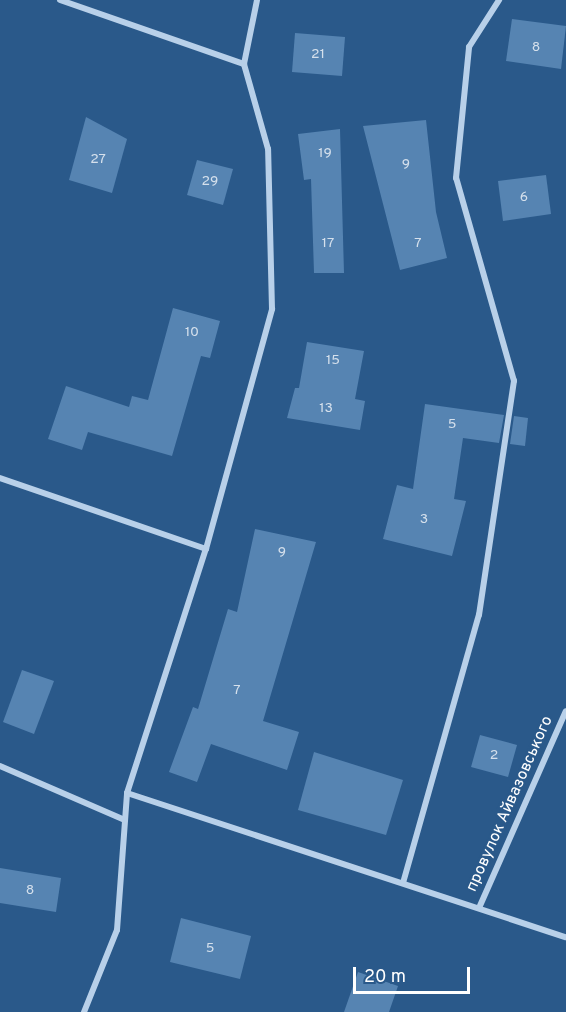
<!DOCTYPE html>
<html>
<head>
<meta charset="utf-8">
<style>
	body { margin:0 }
	#map { position:relative; width:566px; height:1012px; overflow:hidden; background:#2a598a; font-family:Overpass,sans-serif }
	div>[style] { position:absolute }
	.building>* { inset:0; background:#5684b2 }
	.minor>* { height:6px; margin:-3px; padding:0 3px; transform-origin:3px; border-radius:3px; background:#b8d0e9 }
	span { translate:-50% -50%; white-space:nowrap; text-align:center; line-height:1.15; -webkit-text-stroke:4.5px #2a598a; paint-order:stroke }
	.number-label { font-size:14px; color:#d5e0ec }
	.number-label span { -webkit-text-stroke-width:0 }
	.street-label { font-size:16px; color:#fff }
	.scale { position:absolute; left:353px; top:967px; width:117px; height:27px; box-sizing:border-box; border:3px solid #fff; border-top:0; padding-left:8px; font-size:18px; line-height:21px; white-space:nowrap; color:#fff; -webkit-text-stroke:4px #2a598a; paint-order:stroke }
</style>
</head>
<body>
<div id="map">
	<div class="building">
		<div style="clip-path:polygon(512px 19px,566px 26px,561px 69px,506px 61px)"></div>
		<div style="clip-path:polygon(295px 33px,345px 37px,342px 76px,292px 72px)"></div>
		<div style="clip-path:polygon(86px 117px,127px 139px,112px 193px,69px 180px)"></div>
		<div style="clip-path:polygon(426px 120px,436px 212px,447px 258px,400px 270px,363px 126px)"></div>
		<div style="clip-path:polygon(340px 129px,344px 273px,314px 273px,311px 179px,304px 180px,298px 134px)"></div>
		<div style="clip-path:polygon(197px 160px,233px 169px,223px 205px,187px 195px)"></div>
		<div style="clip-path:polygon(546px 175px,551px 214px,503px 221px,498px 181px)"></div>
		<div style="clip-path:polygon(173px 308px,220px 321px,210px 358px,201px 356px,172px 456px,88px 432px,82px 450px,48px 439px,66px 386px,129px 407px,132px 396px,148px 400px)"></div>
		<div style="clip-path:polygon(307px 342px,364px 351px,355px 399px,365px 401px,360px 430px,287px 418px,295px 388px,299px 388px)"></div>
		<div style="clip-path:polygon(425px 404px,504px 415px,499px 443px,463px 438px,454px 499px,466px 501px,452px 556px,383px 539px,397px 485px,413px 489px)"></div>
		<div style="clip-path:polygon(514px 416px,528px 418px,525px 446px,510px 444px)"></div>
		<div style="clip-path:polygon(255px 529px,316px 542px,263px 721px,299px 732px,287px 770px,211px 744px,197px 782px,169px 772px,193px 707px,198px 709px,228px 609px,237px 612px)"></div>
		<div style="clip-path:polygon(22px 670px,54px 681px,34px 734px,3px 722px)"></div>
		<div style="clip-path:polygon(480px 735px,517px 745px,508px 777px,471px 767px)"></div>
		<div style="clip-path:polygon(314px 752px,403px 780px,386px 835px,298px 810px)"></div>
		<div style="clip-path:polygon(0 868px,61px 878px,56px 912px,0 903px)"></div>
		<div style="clip-path:polygon(181px 918px,251px 936px,240px 979px,170px 962px)"></div>
		<div style="clip-path:polygon(358px 972px,398px 986px,389px 1012px,344px 1012px)"></div>
	</div>
	<div class="minor">
		<div style="left:60px;top:0;width:195px;rotate:19.2deg"></div>
		<div style="left:0;top:478px;width:218px;rotate:19deg"></div>
		<div style="left:0;top:766px;width:136px;rotate:23.4deg"></div>
		<div style="left:127px;top:793px;width:462px;rotate:18.2deg"></div>
		<div style="left:403px;top:883px;width:279px;rotate:-74.2deg"></div>
		<div style="left:479px;top:615px;width:237px;rotate:-81.5deg"></div>
		<div style="left:514px;top:381px;width:211px;rotate:-105.9deg"></div>
		<div style="left:456px;top:178px;width:132px;rotate:-84.3deg"></div>
		<div style="left:469px;top:47px;width:56px;rotate:-57.4deg"></div>
		<div style="left:479px;top:908px;width:215px;rotate:-66.2deg"></div>
		<div style="left:84px;top:1012px;width:88px;rotate:-68.1deg"></div>
		<div style="left:117px;top:930px;width:137px;rotate:-85.8deg"></div>
		<div style="left:127px;top:793px;width:256px;rotate:-72.1deg"></div>
		<div style="left:206px;top:549px;width:249px;rotate:-74.6deg"></div>
		<div style="left:272px;top:309px;width:160px;rotate:-91.4deg"></div>
		<div style="left:268px;top:149px;width:88px;rotate:-105.8deg"></div>
		<div style="left:244px;top:64px;width:65px;rotate:-78.5deg"></div>
	</div>
	<div class="number-label">
		<span style="left:536px;top:48px">8</span>
		<span style="left:318px;top:55px">21</span>
		<span style="left:325px;top:154px">19</span>
		<span style="left:98px;top:160px">27</span>
		<span style="left:406px;top:165px">9</span>
		<span style="left:210px;top:182px">29</span>
		<span style="left:524px;top:198px">6</span>
		<span style="left:328px;top:244px">17</span>
		<span style="left:418px;top:244px">7</span>
		<span style="left:192px;top:333px">10</span>
		<span style="left:333px;top:361px">15</span>
		<span style="left:326px;top:409px">13</span>
		<span style="left:452px;top:425px">5</span>
		<span style="left:424px;top:520px">3</span>
		<span style="left:282px;top:553px">9</span>
		<span style="left:237px;top:691px">7</span>
		<span style="left:494px;top:756px">2</span>
		<span style="left:30px;top:891px">8</span>
		<span style="left:210px;top:949px">5</span>
	</div>
	<div class="street-label">
		<span style="left:510px;top:804px;rotate:-66deg">провулок Айвазовського</span>
	</div>
	<div class="scale">20 m</div>
</div>
</body>
</html>
